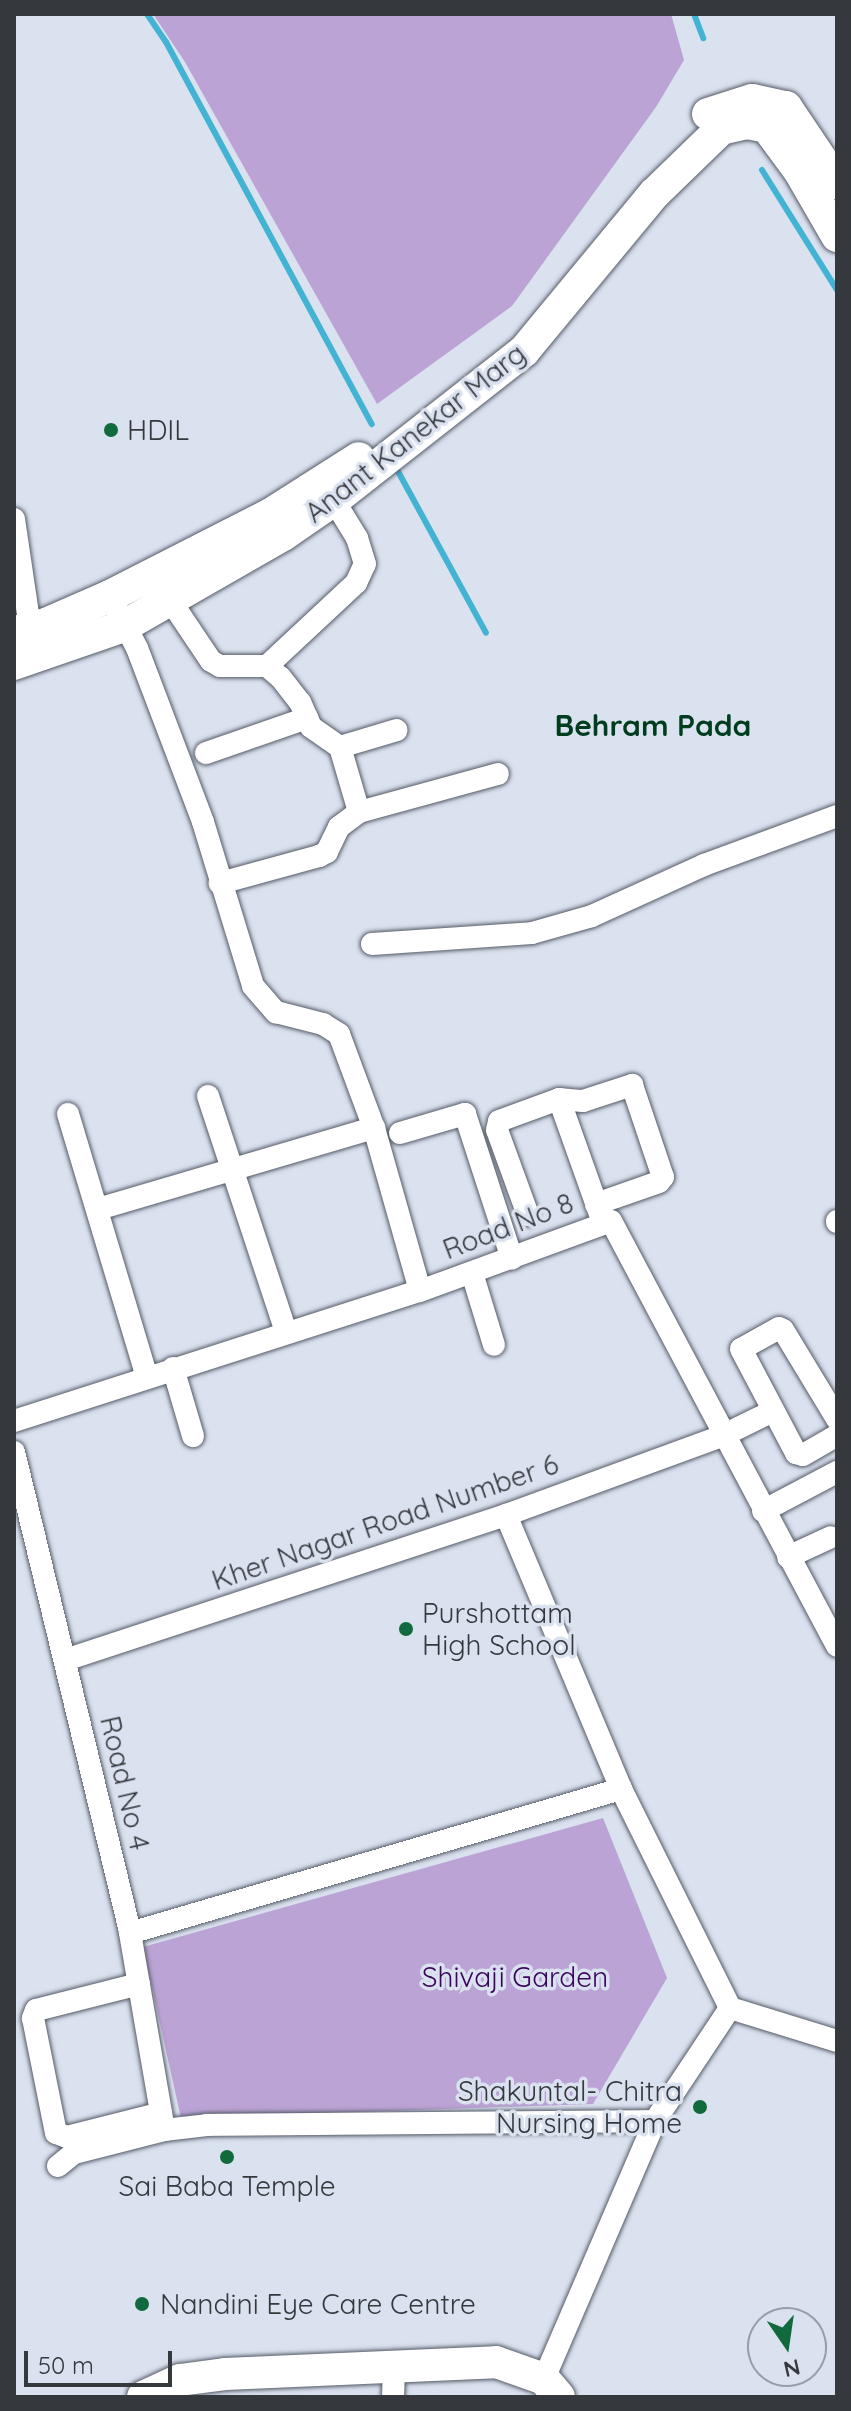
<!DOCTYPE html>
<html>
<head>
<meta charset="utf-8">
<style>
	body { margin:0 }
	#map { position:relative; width:851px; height:2411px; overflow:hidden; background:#dae1ef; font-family:Quicksand,sans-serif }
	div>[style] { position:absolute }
	.green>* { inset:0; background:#bba4d5 }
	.stream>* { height:6px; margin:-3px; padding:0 3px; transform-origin:3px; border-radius:3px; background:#42b3d2 }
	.roads { filter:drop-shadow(0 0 2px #545b66) drop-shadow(0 0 2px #545b66) }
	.street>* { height:22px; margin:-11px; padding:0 11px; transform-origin:11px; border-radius:11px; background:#fff }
	.secondary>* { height:32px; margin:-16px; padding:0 16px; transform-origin:16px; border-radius:16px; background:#fff }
	.dots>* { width:22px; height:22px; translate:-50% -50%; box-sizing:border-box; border:4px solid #dae1ef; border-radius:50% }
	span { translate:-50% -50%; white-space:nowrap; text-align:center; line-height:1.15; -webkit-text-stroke:7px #dae1ef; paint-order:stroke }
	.poi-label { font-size:28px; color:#35383d }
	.left { translate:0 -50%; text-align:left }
	.right { translate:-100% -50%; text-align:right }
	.street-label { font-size:28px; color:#35383d }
	.park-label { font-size:28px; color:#3b045d }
	.neighbourhood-label { font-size:30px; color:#003d1f; font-weight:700 }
	.frame { position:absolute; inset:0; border:16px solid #35383d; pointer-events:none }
	.north { position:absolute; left:747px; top:2307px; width:80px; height:80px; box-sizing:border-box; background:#dae1ef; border:2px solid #989da8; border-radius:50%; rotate:167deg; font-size:22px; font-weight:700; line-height:32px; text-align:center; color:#35383d }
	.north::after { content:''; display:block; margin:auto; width:28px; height:36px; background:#116a3d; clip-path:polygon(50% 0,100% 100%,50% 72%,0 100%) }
	.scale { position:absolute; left:24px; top:2351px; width:148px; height:36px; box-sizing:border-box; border:4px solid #35383d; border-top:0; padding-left:10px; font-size:24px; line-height:28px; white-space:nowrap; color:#35383d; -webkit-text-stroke:6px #dae1ef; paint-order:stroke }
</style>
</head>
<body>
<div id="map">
	<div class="green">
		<div style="clip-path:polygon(153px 14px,671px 14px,684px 60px,656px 107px,512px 306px,377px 404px,185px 62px)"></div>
		<div style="clip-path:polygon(603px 1818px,667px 1978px,593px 2104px,181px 2118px,143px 1947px)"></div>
	</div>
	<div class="stream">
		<div style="left:147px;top:14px;width:34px;rotate:56deg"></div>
		<div style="left:166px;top:42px;width:434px;rotate:61.7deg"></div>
		<div style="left:694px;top:14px;width:26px;rotate:69deg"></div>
		<div style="left:762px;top:170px;width:142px;rotate:58deg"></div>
		<div style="left:394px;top:464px;width:192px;rotate:61.4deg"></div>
	</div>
	<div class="roads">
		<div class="street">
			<div style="left:14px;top:519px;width:110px;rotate:81.6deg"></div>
			<div style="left:110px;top:596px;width:59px;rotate:62.6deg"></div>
			<div style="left:137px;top:648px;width:186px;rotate:69.2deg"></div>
			<div style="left:203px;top:822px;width:171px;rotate:73deg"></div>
			<div style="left:253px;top:986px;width:35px;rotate:49deg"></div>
			<div style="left:276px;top:1012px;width:49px;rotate:14.3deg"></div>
			<div style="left:323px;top:1024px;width:19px;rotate:32deg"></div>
			<div style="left:339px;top:1034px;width:100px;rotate:69.6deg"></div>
			<div style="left:374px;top:1128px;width:169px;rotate:74.2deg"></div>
			<div style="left:170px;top:600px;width:73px;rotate:56.1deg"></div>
			<div style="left:211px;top:661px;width:10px;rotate:29deg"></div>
			<div style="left:220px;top:666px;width:47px"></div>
			<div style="left:267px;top:666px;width:18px;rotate:41deg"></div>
			<div style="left:281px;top:678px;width:31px;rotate:52deg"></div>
			<div style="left:300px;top:702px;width:27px;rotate:66deg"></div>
			<div style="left:311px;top:727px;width:35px;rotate:35deg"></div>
			<div style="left:340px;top:747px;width:68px;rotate:73.7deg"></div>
			<div style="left:359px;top:812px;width:25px;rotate:143deg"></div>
			<div style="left:339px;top:827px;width:28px;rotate:116deg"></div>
			<div style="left:327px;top:852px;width:9px;rotate:153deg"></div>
			<div style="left:319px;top:856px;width:103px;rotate:164.7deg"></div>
			<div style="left:267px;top:666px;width:122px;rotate:-43deg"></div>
			<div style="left:356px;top:583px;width:21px;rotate:-65deg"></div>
			<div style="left:365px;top:564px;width:27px;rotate:-107deg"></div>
			<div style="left:357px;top:538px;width:57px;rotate:-121.5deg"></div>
			<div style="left:340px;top:747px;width:59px;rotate:-16.6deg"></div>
			<div style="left:206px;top:753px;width:107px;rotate:-19.1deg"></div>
			<div style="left:359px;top:812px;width:144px;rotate:-15.3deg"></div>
			<div style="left:372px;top:944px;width:160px;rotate:-3.9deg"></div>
			<div style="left:532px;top:933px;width:62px;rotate:-15.8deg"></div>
			<div style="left:592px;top:916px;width:123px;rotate:-24.5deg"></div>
			<div style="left:704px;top:865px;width:142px;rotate:-20.2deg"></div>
			<div style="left:208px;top:1096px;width:249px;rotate:71.7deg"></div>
			<div style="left:559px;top:1099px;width:125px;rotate:70.4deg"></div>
			<div style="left:68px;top:1114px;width:275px;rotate:73.3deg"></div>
			<div style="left:400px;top:1133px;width:68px;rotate:-16.3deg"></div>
			<div style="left:465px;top:1114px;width:152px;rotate:72deg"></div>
			<div style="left:98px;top:1209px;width:288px;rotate:-16.4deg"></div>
			<div style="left:528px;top:1215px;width:90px;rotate:-110deg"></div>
			<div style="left:497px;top:1130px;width:9px;rotate:-77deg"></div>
			<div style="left:499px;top:1121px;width:64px;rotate:-20.1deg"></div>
			<div style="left:559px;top:1099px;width:24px;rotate:5deg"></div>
			<div style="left:583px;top:1101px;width:52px;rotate:-18.1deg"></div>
			<div style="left:632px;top:1085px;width:97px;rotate:71.4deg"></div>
			<div style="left:663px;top:1177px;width:6px;rotate:129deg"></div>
			<div style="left:659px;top:1182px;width:67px;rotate:160.8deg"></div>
			<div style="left:837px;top:1221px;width:1px;rotate:90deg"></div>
			<div style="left:472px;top:1273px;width:75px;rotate:73deg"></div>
			<div style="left:173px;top:1368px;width:71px;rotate:73.6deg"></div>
			<div style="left:837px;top:1419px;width:104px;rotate:-121.2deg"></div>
			<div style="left:783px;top:1330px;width:4px;rotate:-153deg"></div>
			<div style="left:779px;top:1328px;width:43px;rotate:151.1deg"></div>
			<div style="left:741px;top:1349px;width:118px;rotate:62.1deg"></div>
			<div style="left:796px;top:1453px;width:7px;rotate:16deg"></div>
			<div style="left:803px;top:1455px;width:39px;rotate:-30deg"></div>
			<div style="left:14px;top:1421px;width:426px;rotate:-17.8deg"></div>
			<div style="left:420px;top:1291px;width:203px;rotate:-20.1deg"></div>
			<div style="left:611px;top:1221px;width:481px;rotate:62deg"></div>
			<div style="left:14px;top:1452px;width:495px;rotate:76.4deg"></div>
			<div style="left:130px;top:1933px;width:200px;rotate:80.2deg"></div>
			<div style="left:763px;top:1511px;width:84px;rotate:-27.8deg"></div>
			<div style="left:506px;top:1515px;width:297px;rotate:67.2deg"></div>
			<div style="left:621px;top:1789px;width:245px;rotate:63.5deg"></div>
			<div style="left:730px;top:2008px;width:136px;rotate:123.6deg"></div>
			<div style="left:655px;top:2121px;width:281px;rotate:113.3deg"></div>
			<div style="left:788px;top:1557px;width:47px;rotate:-24.9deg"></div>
			<div style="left:65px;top:1660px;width:464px;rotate:-18.2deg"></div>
			<div style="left:506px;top:1515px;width:230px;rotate:-20.1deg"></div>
			<div style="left:722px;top:1436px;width:57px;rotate:-26.1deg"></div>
			<div style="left:130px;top:1933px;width:512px;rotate:-16.35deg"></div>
			<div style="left:139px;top:1984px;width:106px;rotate:165.8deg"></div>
			<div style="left:36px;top:2010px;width:9px;rotate:111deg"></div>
			<div style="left:33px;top:2018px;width:117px;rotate:78.7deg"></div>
			<div style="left:56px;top:2133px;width:12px;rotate:20deg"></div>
			<div style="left:67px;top:2137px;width:97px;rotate:-14.3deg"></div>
			<div style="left:730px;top:2008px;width:112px;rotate:17.1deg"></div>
			<div style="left:58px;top:2166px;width:21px;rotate:-39deg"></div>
			<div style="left:74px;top:2153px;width:93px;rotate:-14.3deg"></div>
			<div style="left:164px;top:2130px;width:43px;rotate:-6.6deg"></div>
			<div style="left:207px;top:2125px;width:448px;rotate:-0.5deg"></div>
			<div style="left:393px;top:2397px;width:30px;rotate:-88deg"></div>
		</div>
		<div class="secondary">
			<div style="left:708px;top:114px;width:46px;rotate:-17.7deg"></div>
			<div style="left:752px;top:100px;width:35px;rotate:12deg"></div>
			<div style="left:786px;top:107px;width:92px;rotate:56.1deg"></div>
			<div style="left:14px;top:632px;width:33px;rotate:-14deg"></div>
			<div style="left:46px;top:624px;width:70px;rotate:-23.6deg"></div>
			<div style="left:110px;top:596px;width:181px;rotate:-27deg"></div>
			<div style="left:271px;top:514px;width:104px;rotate:-32.5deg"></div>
			<div style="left:14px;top:664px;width:116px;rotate:-19.1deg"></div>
			<div style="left:124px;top:626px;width:183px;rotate:-29.8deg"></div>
			<div style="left:283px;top:535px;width:62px;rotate:-34.5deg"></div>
			<div style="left:334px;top:500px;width:241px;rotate:-38.1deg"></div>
			<div style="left:524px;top:351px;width:204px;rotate:-50.4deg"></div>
			<div style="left:654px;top:194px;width:93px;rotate:-44.1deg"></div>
			<div style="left:721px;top:129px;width:27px;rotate:-13deg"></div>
			<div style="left:747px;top:123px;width:20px;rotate:11deg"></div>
			<div style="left:767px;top:127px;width:56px;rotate:53.7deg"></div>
			<div style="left:800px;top:172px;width:74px;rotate:60deg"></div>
			<div style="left:143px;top:2397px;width:41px;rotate:-24.7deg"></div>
			<div style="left:180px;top:2380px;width:45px;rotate:-7.6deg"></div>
			<div style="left:225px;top:2374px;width:271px;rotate:-2.5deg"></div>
			<div style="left:496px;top:2362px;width:51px;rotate:19.5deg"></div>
			<div style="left:544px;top:2379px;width:23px;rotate:50deg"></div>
		</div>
	</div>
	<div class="dots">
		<div style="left:111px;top:430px;background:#116a3d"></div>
		<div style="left:406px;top:1629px;background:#116a3d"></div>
		<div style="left:700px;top:2107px;background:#116a3d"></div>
		<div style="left:227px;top:2157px;background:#116a3d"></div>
		<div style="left:142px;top:2304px;background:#116a3d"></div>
	</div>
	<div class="poi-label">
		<span class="left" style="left:127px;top:430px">HDIL</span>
		<span class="left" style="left:422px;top:1629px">Purshottam<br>High School</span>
		<span class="right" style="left:682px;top:2107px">Shakuntal- Chitra<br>Nursing Home</span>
		<span style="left:227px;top:2186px">Sai Baba Temple</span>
		<span class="left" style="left:160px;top:2304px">Nandini Eye Care Centre</span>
	</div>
	<div class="street-label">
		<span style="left:415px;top:433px;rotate:-38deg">Anant Kanekar Marg</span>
		<span style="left:508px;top:1226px;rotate:-21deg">Road No 8</span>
		<span style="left:385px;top:1522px;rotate:-19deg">Kher Nagar Road Number 6</span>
		<span style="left:125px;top:1783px;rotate:77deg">Road No 4</span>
	</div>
	<div class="park-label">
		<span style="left:515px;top:1977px">Shivaji Garden</span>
	</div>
	<div class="neighbourhood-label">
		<span style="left:653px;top:725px">Behram Pada</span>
	</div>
	<div class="frame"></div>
	<div class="north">N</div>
	<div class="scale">50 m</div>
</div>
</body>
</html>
